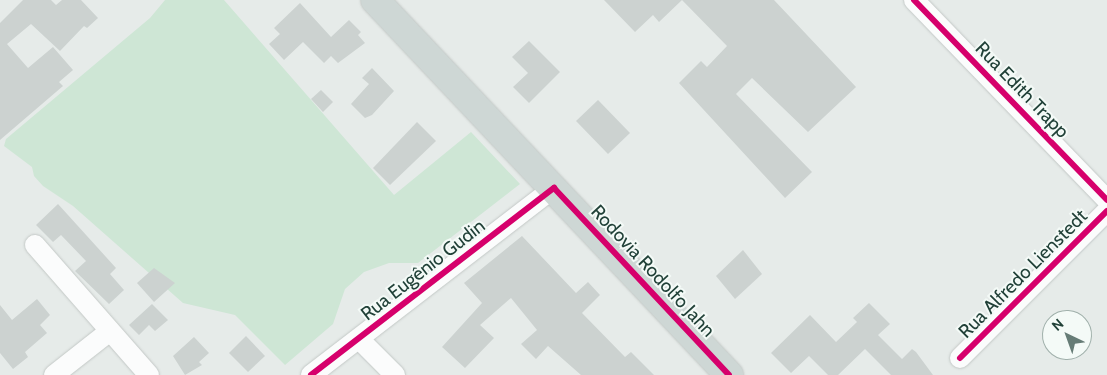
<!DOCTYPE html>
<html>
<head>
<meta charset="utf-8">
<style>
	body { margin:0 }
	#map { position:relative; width:1107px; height:375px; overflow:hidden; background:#e6ebe9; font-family:Cabin,sans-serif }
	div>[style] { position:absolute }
	.green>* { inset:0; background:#cee6d5 }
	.building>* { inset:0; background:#ccd2d0 }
	.roads { filter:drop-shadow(0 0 1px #c3c8c6) drop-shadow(0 0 1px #c3c8c6) }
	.minor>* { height:20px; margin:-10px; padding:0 10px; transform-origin:10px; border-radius:10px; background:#fbfcfc }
	.primary>* { height:28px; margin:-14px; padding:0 14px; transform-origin:14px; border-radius:14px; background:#ced7d5 }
	.cycleway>* { height:6px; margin:-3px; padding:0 3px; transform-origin:3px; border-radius:3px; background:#d6006c }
	span { translate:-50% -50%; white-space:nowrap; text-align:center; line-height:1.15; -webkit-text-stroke:4px #f4faf7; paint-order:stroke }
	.street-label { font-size:19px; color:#214138 }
	.north { position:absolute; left:1042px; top:310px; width:50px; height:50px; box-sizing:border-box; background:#f4faf7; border:1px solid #a0b0ab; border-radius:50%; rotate:318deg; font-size:14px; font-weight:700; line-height:20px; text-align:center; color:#214138 }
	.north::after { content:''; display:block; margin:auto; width:18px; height:22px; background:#667c76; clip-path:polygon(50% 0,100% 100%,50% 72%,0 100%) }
</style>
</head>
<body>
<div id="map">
	<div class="green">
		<div style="clip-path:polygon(165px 0,224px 0,394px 195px,471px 132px,520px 184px,418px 263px,389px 263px,364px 272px,345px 289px,333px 324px,285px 365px,235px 315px,183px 303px,73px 206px,43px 186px,34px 176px,32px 167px,4px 146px,6px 139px,150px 18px)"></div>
	</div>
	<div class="building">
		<div style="clip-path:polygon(23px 0,51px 0,56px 5px,62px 0,81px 0,98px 18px,87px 28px,84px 26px,60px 51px,31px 24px,7px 44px,28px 68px,53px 47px,73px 70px,59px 82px,63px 86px,0 140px,0 23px)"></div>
		<div style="clip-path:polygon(604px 0,682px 0,659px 22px,653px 15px,635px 32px)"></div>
		<div style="clip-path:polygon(682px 0,774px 0,856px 87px,808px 132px,752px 78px,736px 94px,812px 172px,785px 198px,679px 83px,701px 61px,707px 67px,727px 46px)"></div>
		<div style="clip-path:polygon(300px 3px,331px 37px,349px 20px,361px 32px,358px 35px,365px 43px,338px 63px,331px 56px,324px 63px,303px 42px,284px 60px,269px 44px,280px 34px,274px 28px)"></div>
		<div style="clip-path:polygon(529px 41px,560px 72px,529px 103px,513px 87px,528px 73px,512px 57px)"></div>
		<div style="clip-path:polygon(372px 68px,394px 91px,372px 115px,365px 118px,351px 104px,369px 84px,362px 78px)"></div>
		<div style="clip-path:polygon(321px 90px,333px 102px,323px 112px,311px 99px)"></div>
		<div style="clip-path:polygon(598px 100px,630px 133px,608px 154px,576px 121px)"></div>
		<div style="clip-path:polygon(417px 122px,436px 141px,390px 185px,373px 168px)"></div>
		<div style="clip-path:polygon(58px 204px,116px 268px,110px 274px,124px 290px,109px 304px,75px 271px,86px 261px,61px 235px,53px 242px,36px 225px)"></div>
		<div style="clip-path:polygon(522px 236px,576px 293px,588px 282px,600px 295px,582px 313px,625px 357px,631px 352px,654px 375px,581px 375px,548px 346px,536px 359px,521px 344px,537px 330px,511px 298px,480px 325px,494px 338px,465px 368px,442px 347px,482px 303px,464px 283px)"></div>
		<div style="clip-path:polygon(743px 250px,762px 274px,735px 299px,716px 276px)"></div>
		<div style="clip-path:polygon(154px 268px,175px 283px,154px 302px,137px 283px)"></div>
		<div style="clip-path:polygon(37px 299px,50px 315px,40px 325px,47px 333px,25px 352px,28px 357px,13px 369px,0 353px,0 305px,12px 320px)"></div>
		<div style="clip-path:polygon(869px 303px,890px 324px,878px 335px,902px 359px,912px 349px,916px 352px,933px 375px,891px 375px,865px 349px,838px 375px,828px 375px,809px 356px,791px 373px,771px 353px,810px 315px,836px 342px,857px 322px,853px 318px)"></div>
		<div style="clip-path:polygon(152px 304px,168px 320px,155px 331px,149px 325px,139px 335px,129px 325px)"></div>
		<div style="clip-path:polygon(246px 336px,265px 356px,248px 372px,229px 353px)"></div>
		<div style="clip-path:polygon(194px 337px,209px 353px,199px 362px,202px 365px,185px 375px,173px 356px)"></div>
	</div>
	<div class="roads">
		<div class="minor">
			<div style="left:914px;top:0;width:278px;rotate:46deg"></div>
			<div style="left:35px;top:245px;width:173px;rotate:48.8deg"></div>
			<div style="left:359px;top:339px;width:51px;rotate:45deg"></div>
			<div style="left:960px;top:358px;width:208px;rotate:-45deg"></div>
			<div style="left:54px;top:375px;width:71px;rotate:-38.2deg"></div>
			<div style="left:311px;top:375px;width:307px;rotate:-37.6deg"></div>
		</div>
		<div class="primary">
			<div style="left:375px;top:0;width:516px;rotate:46.65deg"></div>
		</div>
	</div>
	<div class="cycleway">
		<div style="left:914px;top:0;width:278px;rotate:46deg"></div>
		<div style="left:960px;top:358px;width:208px;rotate:-45deg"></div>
		<div style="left:311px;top:375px;width:307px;rotate:-37.6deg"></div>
		<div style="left:554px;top:188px;width:256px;rotate:46.9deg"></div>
	</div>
	<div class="street-label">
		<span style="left:1022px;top:90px;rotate:46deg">Rua Edith Trapp</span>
		<span style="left:423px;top:270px;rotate:-38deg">Rua Eugênio Gudin</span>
		<span style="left:653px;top:271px;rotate:47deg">Rodovia Rodolfo Jahn</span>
		<span style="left:1023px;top:274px;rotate:-45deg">Rua Alfredo Lienstedt</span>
	</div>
	<div class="north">N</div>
</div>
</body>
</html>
